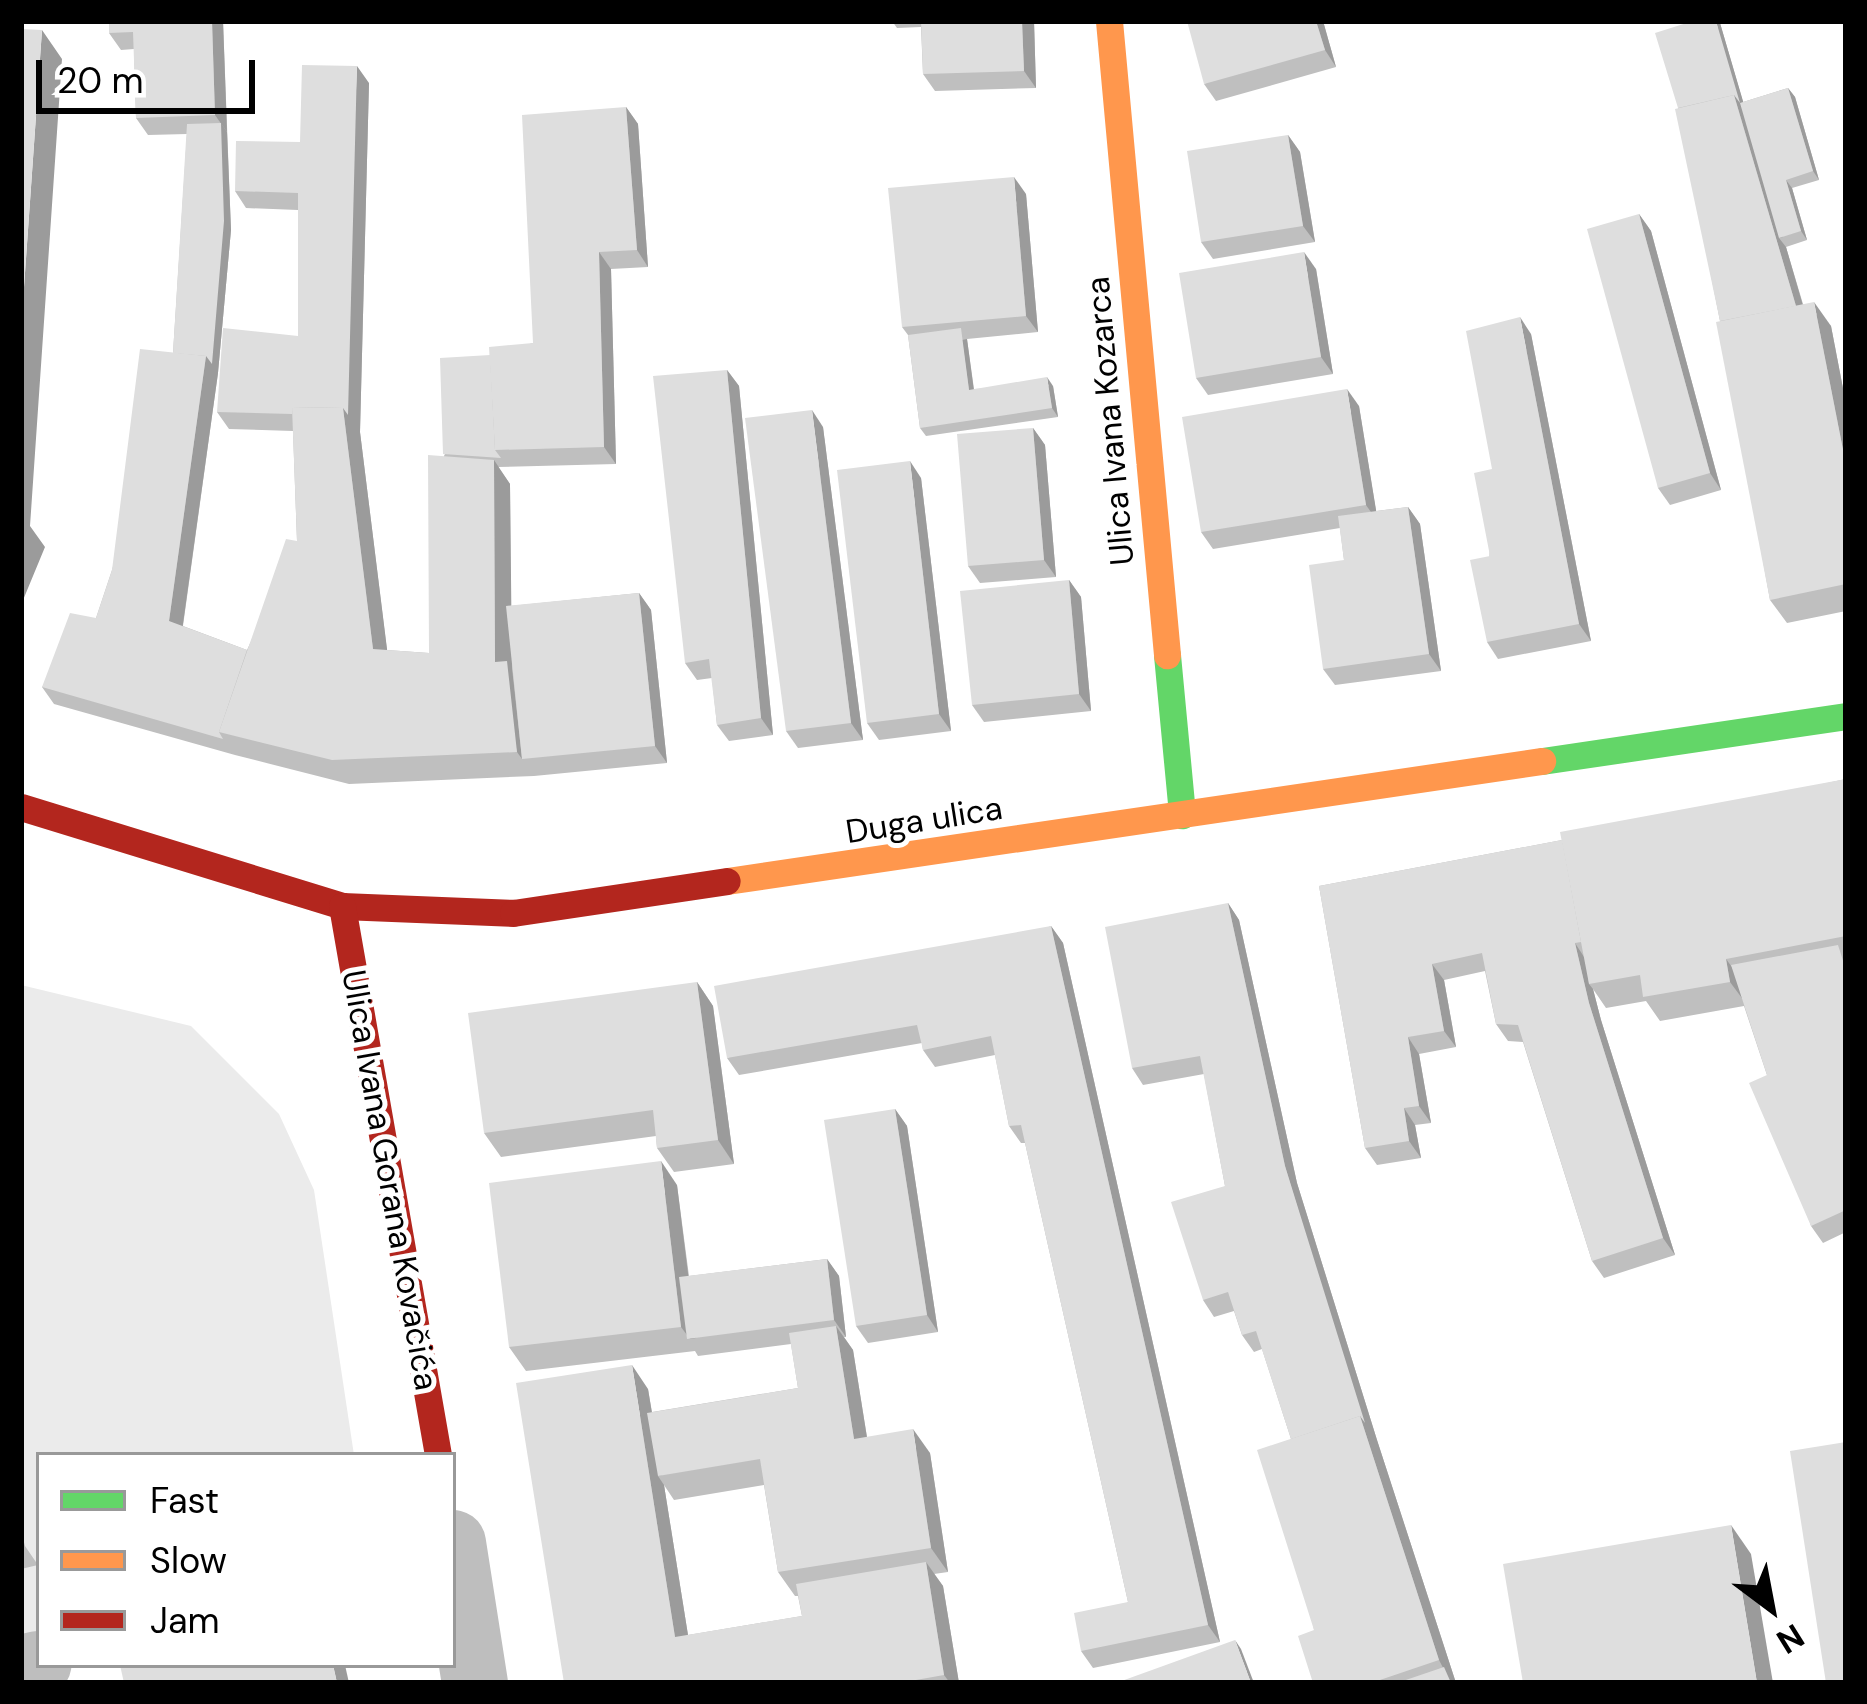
<!DOCTYPE html>
<html>
<head>
<meta charset="utf-8">
<style>
	body { margin:0 }
	#map { position:relative; width:1867px; height:1704px; overflow:hidden; background:#fff; font-family:"DM Sans",sans-serif }
	div>[style] { position:absolute }
	.green>* { inset:0; background:#ebebeb }
	.street>* { height:66px; margin:-33px; padding:0 33px; transform-origin:33px; border-radius:33px; background:#bebebe }
	.fast>* { height:27px; margin:-13.5px; padding:0 13.5px; transform-origin:13.5px; border-radius:13.5px; background:#63d668 }
	.slow>* { height:27px; margin:-13.5px; padding:0 13.5px; transform-origin:13.5px; border-radius:13.5px; background:#ff974d }
	.jam>* { height:27px; margin:-13.5px; padding:0 13.5px; transform-origin:13.5px; border-radius:13.5px; background:#b3261e }
	.wall>* { inset:0; background:#bfbfbf }
	.shaded-wall>* { inset:0; background:#9b9b9b }
	.building>* { inset:0; background:#dedede }
	span { translate:-50% -50%; white-space:nowrap; text-align:center; line-height:1.15; -webkit-text-stroke:10px #fff; paint-order:stroke }
	.street-label { font-size:33px; color:#000 }
	.frame { position:absolute; inset:0; border:24px solid #000; pointer-events:none }
	.legend { position:absolute; left:36px; top:1452px; width:420px; height:216px; box-sizing:border-box; background:#fff; border:3px solid #999; margin:0; padding:15px 21px; list-style:none; font-size:36px; color:#000 }
	.legend li { display:flex; align-items:center; gap:24px; height:60px }
	.legend b { width:60px; border:3px solid #999 }
	.north { position:absolute; left:1711px; top:1548px; width:120px; height:120px; -webkit-text-stroke:9px #fff; paint-order:stroke; rotate:148deg; font-size:33px; font-weight:700; line-height:48px; text-align:center; color:#000 }
	.north::after { content:''; display:block; margin:auto; width:42px; height:54px; background:#000; clip-path:polygon(50% 0,100% 100%,50% 72%,0 100%) }
	.scale { position:absolute; left:36px; top:60px; width:219px; height:54px; box-sizing:border-box; border:6px solid #000; border-top:0; padding-left:15px; font-size:36px; line-height:42px; white-space:nowrap; color:#000; -webkit-text-stroke:9px #fff; paint-order:stroke }
</style>
</head>
<body>
<div id="map">
	<div class="green">
		<div style="clip-path:polygon(21px 985px,191px 1026px,279px 1114px,314px 1190px,354px 1455px,39px 1455px,39px 1647px,21px 1651px)"></div>
	</div>
	<div class="street">
		<div style="left:453px;top:1543px;width:142px;rotate:81.1deg"></div>
		<div style="left:21px;top:1668px;width:18px;rotate:-13deg"></div>
	</div>
	<div class="fast">
		<div style="left:1167px;top:655px;width:161px;rotate:84.6deg"></div>
		<div style="left:1542px;top:761px;width:307px;rotate:-8.4deg"></div>
	</div>
	<div class="slow">
		<div style="left:1109px;top:21px;width:637px;rotate:84.77deg"></div>
		<div style="left:727px;top:881px;width:824px;rotate:-8.38deg"></div>
	</div>
	<div class="jam">
		<div style="left:21px;top:807px;width:336px;rotate:17.1deg"></div>
		<div style="left:342px;top:906px;width:171px;rotate:2.3deg"></div>
		<div style="left:513px;top:913px;width:216px;rotate:-8.5deg"></div>
		<div style="left:342px;top:906px;width:557px;rotate:80.08deg"></div>
	</div>
	<div class="wall">
		<div style="clip-path:polygon(109px 21px,223px 21px,231px 230px,218px 373px,183px 626px,247px 650px,297px 541px,293px 431px,229px 429px,217px 412px,298px 336px,298px 210px,246px 208px,235px 191px,300px 142px,369px 83px,360px 432px,387px 650px,429px 653px,444px 456px,490px 355px,533px 343px,626px 107px,638px 124px,648px 267px,611px 269px,616px 464px,498px 467px,510px 484px,511px 606px,639px 593px,651px 610px,667px 763px,534px 776px,349px 784px,235px 755px,54px 704px,42px 687px,96px 618px,112px 570px,173px 353px,187px 134px,148px 135px,136px 118px,134px 49px,121px 50px,109px 33px)"></div>
		<div style="clip-path:polygon(892px 21px,1034px 21px,1036px 88px,935px 91px,923px 74px,921px 27px,897px 28px)"></div>
		<div style="clip-path:polygon(1323px 21px,1336px 67px,1216px 101px,1204px 84px)"></div>
		<div style="clip-path:polygon(1720px 23px,1743px 102px,1788px 88px,1795px 97px,1819px 180px,1792px 188px,1807px 240px,1786px 247px,1803px 304px,1831px 326px,1846px 404px,1846px 611px,1787px 623px,1770px 600px,1720px 321px,1678px 108px)"></div>
		<div style="clip-path:polygon(1288px 135px,1300px 152px,1315px 242px,1213px 259px,1201px 242px)"></div>
		<div style="clip-path:polygon(1026px 194px,1038px 332px,967px 339px,974px 389px,1053px 386px,1058px 417px,926px 436px,920px 428px,908px 335px,902px 327px)"></div>
		<div style="clip-path:polygon(1639px 214px,1651px 231px,1721px 490px,1670px 505px,1658px 488px)"></div>
		<div style="clip-path:polygon(1316px 269px,1333px 374px,1208px 395px,1196px 378px)"></div>
		<div style="clip-path:polygon(1531px 334px,1591px 641px,1498px 659px,1487px 642px,1492px 469px)"></div>
		<div style="clip-path:polygon(727px 370px,739px 386px,773px 735px,729px 741px,717px 725px,712px 678px,697px 680px,685px 663px)"></div>
		<div style="clip-path:polygon(1359px 406px,1376px 511px,1408px 507px,1420px 524px,1441px 671px,1335px 685px,1323px 669px,1344px 560px,1340px 528px,1213px 549px,1201px 532px)"></div>
		<div style="clip-path:polygon(823px 427px,863px 740px,798px 748px,786px 731px)"></div>
		<div style="clip-path:polygon(1033px 428px,1045px 445px,1056px 577px,980px 583px,968px 566px)"></div>
		<div style="clip-path:polygon(921px 478px,951px 731px,879px 740px,867px 723px)"></div>
		<div style="clip-path:polygon(1069px 580px,1081px 597px,1091px 711px,984px 722px,972px 705px)"></div>
		<div style="clip-path:polygon(1846px 779px,1846px 1232px,1823px 1243px,1811px 1226px,1767px 1075px,1744px 1006px,1660px 1021px,1646px 1001px,1606px 1008px,1593px 989px,1601px 1020px,1675px 1255px,1604px 1278px,1592px 1261px,1523px 1042px,1508px 1041px,1496px 1024px,1485px 971px,1444px 980px,1456px 1047px,1419px 1054px,1431px 1123px,1415px 1125px,1421px 1158px,1377px 1165px,1365px 1148px,1319px 886px,1562px 840px)"></div>
		<div style="clip-path:polygon(1228px 903px,1239px 920px,1297px 1183px,1377px 1440px,1456px 1683px,1313px 1683px,1314px 1630px,1291px 1439px,1262px 1349px,1254px 1352px,1242px 1335px,1234px 1311px,1214px 1317px,1203px 1300px,1225px 1186px,1204px 1074px,1143px 1085px,1132px 1068px)"></div>
		<div style="clip-path:polygon(1051px 926px,1063px 943px,1220px 1642px,1093px 1668px,1081px 1651px,1128px 1602px,1025px 1143px,1021px 1143px,1009px 1126px,995px 1055px,935px 1067px,923px 1050px,922px 1043px,739px 1075px,727px 1058px)"></div>
		<div style="clip-path:polygon(697px 982px,713px 1006px,734px 1164px,674px 1172px,657px 1148px,656px 1136px,501px 1157px,484px 1133px)"></div>
		<div style="clip-path:polygon(895px 1109px,907px 1126px,938px 1332px,868px 1343px,856px 1326px)"></div>
		<div style="clip-path:polygon(evenodd,677px 1185px,689px 1276px,827px 1259px,839px 1276px,846px 1337px,844px 1337px,853px 1350px,867px 1437px,930px 1453px,948px 1572px,934px 1574px,943px 1586px,959px 1683px,564px 1683px,648px 1389px,652px 1412px,798px 1388px,791px 1344px,698px 1356px,695px 1351px,526px 1371px,509px 1347px,677px 1185px,664px 1485px,674px 1500px,764px 1485px,778px 1572px,795px 1596px,798px 1596px,802px 1616px,688px 1635px,664px 1485px)"></div>
		<div style="clip-path:polygon(21px 1531px,25px 1546px,38px 1565px,21px 1569px)"></div>
	</div>
	<div class="shaded-wall">
		<div style="clip-path:polygon(212px 21px,223px 21px,227px 132px,215px 115px)"></div>
		<div style="clip-path:polygon(1022px 21px,1034px 21px,1036px 88px,1024px 71px)"></div>
		<div style="clip-path:polygon(1316px 21px,1323px 21px,1336px 67px,1325px 50px)"></div>
		<div style="clip-path:polygon(1716px 21px,1720px 23px,1783px 237px,1779px 238px,1786px 247px,1810px 330px,1798px 313px,1734px 95px)"></div>
		<div style="clip-path:polygon(42px 30px,62px 59px,30px 526px,45px 547px,21px 605px,21px 330px)"></div>
		<div style="clip-path:polygon(357px 66px,369px 83px,360px 432px,390px 673px,373px 649px,343px 408px)"></div>
		<div style="clip-path:polygon(1788px 88px,1795px 97px,1819px 180px,1813px 171px)"></div>
		<div style="clip-path:polygon(626px 107px,638px 124px,648px 267px,637px 250px)"></div>
		<div style="clip-path:polygon(221px 123px,227px 132px,231px 230px,218px 373px,181px 638px,169px 621px,206px 356px)"></div>
		<div style="clip-path:polygon(1288px 135px,1300px 152px,1315px 242px,1303px 226px)"></div>
		<div style="clip-path:polygon(1014px 177px,1026px 194px,1038px 332px,1026px 316px)"></div>
		<div style="clip-path:polygon(1786px 180px,1792px 188px,1807px 240px,1801px 231px)"></div>
		<div style="clip-path:polygon(1639px 214px,1651px 231px,1721px 490px,1710px 473px)"></div>
		<div style="clip-path:polygon(599px 252px,611px 269px,616px 464px,604px 447px)"></div>
		<div style="clip-path:polygon(1304px 252px,1316px 269px,1333px 374px,1321px 357px)"></div>
		<div style="clip-path:polygon(1814px 302px,1831px 326px,1846px 404px,1846px 465px)"></div>
		<div style="clip-path:polygon(1520px 317px,1531px 334px,1591px 641px,1579px 624px)"></div>
		<div style="clip-path:polygon(967px 339px,975px 399px,969px 390px,962px 340px)"></div>
		<div style="clip-path:polygon(727px 370px,739px 386px,773px 735px,761px 718px)"></div>
		<div style="clip-path:polygon(1047px 377px,1053px 386px,1058px 417px,1052px 408px)"></div>
		<div style="clip-path:polygon(1347px 389px,1359px 406px,1378px 522px,1366px 505px)"></div>
		<div style="clip-path:polygon(812px 410px,823px 427px,863px 740px,851px 723px)"></div>
		<div style="clip-path:polygon(1033px 428px,1045px 445px,1056px 577px,1044px 560px)"></div>
		<div style="clip-path:polygon(494px 460px,510px 484px,512px 668px,522px 759px,517px 752px,495px 662px)"></div>
		<div style="clip-path:polygon(910px 461px,921px 478px,951px 731px,939px 714px)"></div>
		<div style="clip-path:polygon(1408px 507px,1420px 524px,1441px 671px,1429px 654px)"></div>
		<div style="clip-path:polygon(1069px 580px,1081px 597px,1091px 711px,1079px 694px)"></div>
		<div style="clip-path:polygon(639px 593px,651px 610px,667px 763px,655px 746px)"></div>
		<div style="clip-path:polygon(1228px 903px,1239px 920px,1297px 1183px,1377px 1440px,1456px 1683px,1451px 1683px,1439px 1660px,1360px 1416px,1285px 1166px)"></div>
		<div style="clip-path:polygon(1051px 926px,1063px 943px,1220px 1642px,1208px 1625px)"></div>
		<div style="clip-path:polygon(1575px 943px,1586px 960px,1589px 984px,1593px 989px,1601px 1020px,1675px 1255px,1663px 1238px,1589px 1003px)"></div>
		<div style="clip-path:polygon(1726px 959px,1743px 982px,1747px 1005px,1730px 982px)"></div>
		<div style="clip-path:polygon(1432px 964px,1444px 980px,1456px 1047px,1444px 1031px)"></div>
		<div style="clip-path:polygon(697px 982px,713px 1006px,734px 1164px,718px 1140px)"></div>
		<div style="clip-path:polygon(1408px 1037px,1419px 1054px,1431px 1123px,1419px 1106px)"></div>
		<div style="clip-path:polygon(1404px 1108px,1415px 1125px,1421px 1158px,1409px 1141px)"></div>
		<div style="clip-path:polygon(895px 1109px,907px 1126px,938px 1332px,927px 1315px)"></div>
		<div style="clip-path:polygon(661px 1161px,677px 1185px,696px 1338px,690px 1339px,681px 1327px)"></div>
		<div style="clip-path:polygon(827px 1259px,839px 1276px,846px 1337px,834px 1320px)"></div>
		<div style="clip-path:polygon(836px 1326px,853px 1350px,871px 1463px,854px 1439px)"></div>
		<div style="clip-path:polygon(632px 1365px,648px 1389px,662px 1475px,658px 1476px,664px 1485px,692px 1660px,675px 1637px)"></div>
		<div style="clip-path:polygon(913px 1429px,930px 1453px,948px 1572px,931px 1548px)"></div>
		<div style="clip-path:polygon(1731px 1525px,1751px 1554px,1773px 1683px,1757px 1683px)"></div>
		<div style="clip-path:polygon(926px 1562px,943px 1586px,959px 1683px,950px 1683px,944px 1675px)"></div>
		<div style="clip-path:polygon(1235px 1640px,1241px 1649px,1254px 1683px,1251px 1683px)"></div>
		<div style="clip-path:polygon(333px 1665px,345px 1665px,349px 1683px,337px 1683px)"></div>
	</div>
	<div class="building">
		<div style="clip-path:polygon(109px 21px,212px 21px,215px 115px,136px 118px,133px 32px,109px 33px)"></div>
		<div style="clip-path:polygon(921px 21px,1022px 21px,1024px 71px,923px 74px)"></div>
		<div style="clip-path:polygon(1187px 21px,1316px 21px,1325px 50px,1204px 84px)"></div>
		<div style="clip-path:polygon(1693px 21px,1716px 21px,1740px 103px,1734px 95px,1678px 108px,1655px 33px)"></div>
		<div style="clip-path:polygon(21px 29px,42px 30px,21px 330px)"></div>
		<div style="clip-path:polygon(302px 65px,357px 66px,348px 415px,343px 408px,292px 407px,292px 414px,217px 412px,223px 328px,298px 336px,298px 193px,235px 191px,236px 141px,300px 142px)"></div>
		<div style="clip-path:polygon(1788px 88px,1813px 171px,1786px 180px,1801px 231px,1779px 238px,1740px 103px)"></div>
		<div style="clip-path:polygon(1734px 95px,1796px 306px,1720px 321px,1675px 109px)"></div>
		<div style="clip-path:polygon(626px 107px,637px 250px,599px 252px,604px 447px,495px 450px,489px 347px,533px 343px,522px 115px)"></div>
		<div style="clip-path:polygon(221px 123px,224px 221px,212px 364px,206px 356px,173px 353px,187px 124px)"></div>
		<div style="clip-path:polygon(1288px 135px,1303px 226px,1201px 242px,1187px 151px)"></div>
		<div style="clip-path:polygon(1014px 177px,1026px 316px,902px 327px,888px 188px)"></div>
		<div style="clip-path:polygon(1639px 214px,1710px 473px,1658px 488px,1587px 229px)"></div>
		<div style="clip-path:polygon(1304px 252px,1321px 357px,1196px 378px,1179px 273px)"></div>
		<div style="clip-path:polygon(1814px 302px,1846px 465px,1846px 584px,1770px 600px,1716px 322px)"></div>
		<div style="clip-path:polygon(1520px 317px,1579px 624px,1487px 642px,1470px 560px,1490px 556px,1474px 473px,1492px 469px,1466px 331px)"></div>
		<div style="clip-path:polygon(961px 328px,969px 390px,1047px 377px,1052px 408px,920px 428px,908px 335px)"></div>
		<div style="clip-path:polygon(140px 349px,206px 356px,169px 621px,247px 650px,219px 732px,223px 739px,42px 687px,70px 613px,96px 618px,112px 570px)"></div>
		<div style="clip-path:polygon(490px 355px,495px 450px,501px 458px,443px 454px,440px 358px)"></div>
		<div style="clip-path:polygon(727px 370px,761px 718px,717px 725px,709px 659px,685px 663px,653px 376px)"></div>
		<div style="clip-path:polygon(1347px 389px,1366px 505px,1201px 532px,1182px 417px)"></div>
		<div style="clip-path:polygon(292px 407px,343px 408px,373px 649px,429px 653px,428px 455px,494px 460px,495px 662px,507px 661px,517px 752px,332px 760px,219px 732px,286px 539px,297px 541px)"></div>
		<div style="clip-path:polygon(812px 410px,851px 723px,786px 731px,745px 418px)"></div>
		<div style="clip-path:polygon(1033px 428px,1044px 560px,968px 566px,957px 434px)"></div>
		<div style="clip-path:polygon(910px 461px,939px 714px,867px 723px,837px 470px)"></div>
		<div style="clip-path:polygon(1408px 507px,1429px 654px,1323px 669px,1309px 565px,1344px 560px,1338px 516px)"></div>
		<div style="clip-path:polygon(1069px 580px,1079px 694px,972px 705px,960px 591px)"></div>
		<div style="clip-path:polygon(639px 593px,655px 746px,522px 759px,506px 606px)"></div>
		<div style="clip-path:polygon(1846px 779px,1846px 936px,1726px 959px,1730px 982px,1643px 997px,1640px 975px,1589px 984px,1560px 832px)"></div>
		<div style="clip-path:polygon(1562px 840px,1581px 942px,1575px 943px,1589px 1003px,1663px 1238px,1592px 1261px,1518px 1025px,1496px 1024px,1482px 953px,1432px 964px,1444px 1031px,1408px 1037px,1419px 1106px,1404px 1108px,1409px 1141px,1365px 1148px,1319px 886px)"></div>
		<div style="clip-path:polygon(1228px 903px,1285px 1166px,1365px 1423px,1360px 1416px,1291px 1439px,1256px 1331px,1242px 1335px,1228px 1292px,1203px 1300px,1171px 1202px,1225px 1186px,1200px 1056px,1132px 1068px,1105px 927px)"></div>
		<div style="clip-path:polygon(1051px 926px,1208px 1625px,1081px 1651px,1074px 1613px,1128px 1602px,1021px 1125px,1009px 1126px,991px 1036px,923px 1050px,917px 1025px,727px 1058px,714px 986px)"></div>
		<div style="clip-path:polygon(1838px 945px,1846px 970px,1846px 1210px,1811px 1226px,1749px 1083px,1767px 1075px,1731px 965px)"></div>
		<div style="clip-path:polygon(697px 982px,718px 1140px,657px 1148px,653px 1110px,484px 1133px,468px 1013px)"></div>
		<div style="clip-path:polygon(895px 1109px,927px 1315px,856px 1326px,824px 1120px)"></div>
		<div style="clip-path:polygon(661px 1161px,681px 1327px,509px 1347px,489px 1183px)"></div>
		<div style="clip-path:polygon(827px 1259px,834px 1320px,687px 1339px,679px 1277px)"></div>
		<div style="clip-path:polygon(836px 1326px,854px 1439px,913px 1429px,931px 1548px,778px 1572px,760px 1459px,658px 1476px,647px 1413px,798px 1388px,789px 1333px)"></div>
		<div style="clip-path:polygon(632px 1365px,675px 1637px,802px 1616px,796px 1584px,926px 1562px,944px 1675px,899px 1683px,564px 1683px,516px 1383px)"></div>
		<div style="clip-path:polygon(1360px 1416px,1439px 1660px,1371px 1683px,1313px 1683px,1298px 1636px,1314px 1630px,1257px 1450px)"></div>
		<div style="clip-path:polygon(1846px 1442px,1846px 1683px,1826px 1683px,1790px 1451px)"></div>
		<div style="clip-path:polygon(1731px 1525px,1757px 1683px,1523px 1683px,1503px 1564px)"></div>
		<div style="clip-path:polygon(1235px 1640px,1251px 1683px,1116px 1683px)"></div>
		<div style="clip-path:polygon(120px 1665px,333px 1665px,337px 1683px,124px 1683px)"></div>
		<div style="clip-path:polygon(1444px 1667px,1451px 1683px,1397px 1683px)"></div>
	</div>
	<div class="street-label">
		<span style="left:1110px;top:421px;rotate:-95deg">Ulica Ivana Kozarca</span>
		<span style="left:924px;top:820px;rotate:-9deg">Duga ulica</span>
		<span style="left:390px;top:1180px;rotate:80deg">Ulica Ivana Gorana Kovačića</span>
	</div>
	<div class="frame"></div>
	<ul class="legend">
	<li><b style="height:15px;background:#63d668"></b>Fast</li>
	<li><b style="height:15px;background:#ff974d"></b>Slow</li>
	<li><b style="height:15px;background:#b3261e"></b>Jam</li>
	</ul>
	<div class="north">N</div>
	<div class="scale">20 m</div>
</div>
</body>
</html>
